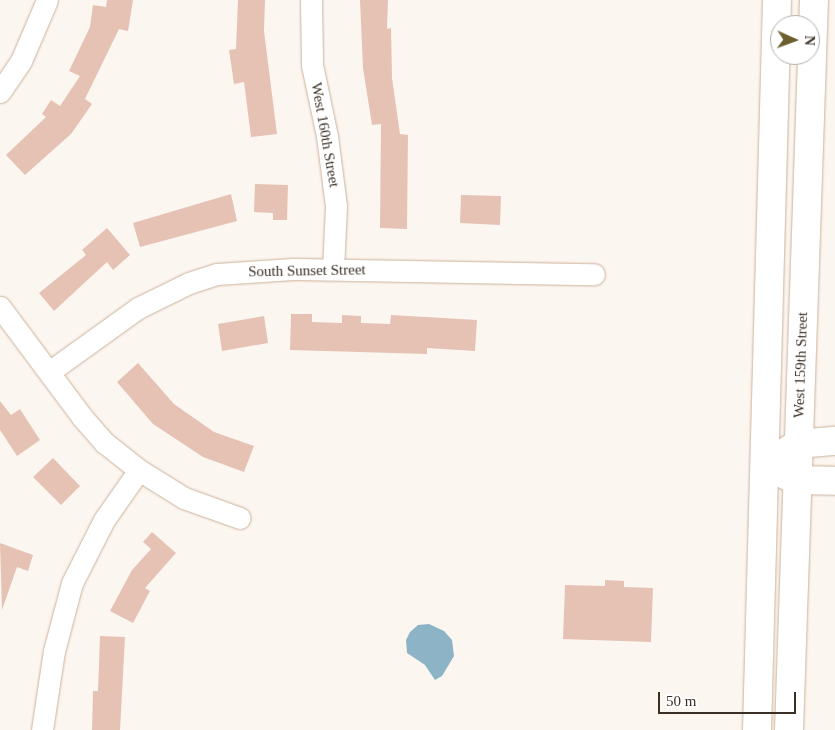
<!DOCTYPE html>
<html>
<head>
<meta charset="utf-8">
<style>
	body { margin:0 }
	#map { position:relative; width:835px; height:730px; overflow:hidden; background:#fcf6f1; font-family:Georgia,serif }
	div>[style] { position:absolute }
	.water>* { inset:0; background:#8db4c6 }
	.building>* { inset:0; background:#e6c2b4 }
	.roads { filter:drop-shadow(0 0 1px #cbb299) drop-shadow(0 0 1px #cbb299) }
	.street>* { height:21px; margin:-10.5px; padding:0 10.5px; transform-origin:10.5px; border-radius:10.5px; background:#fff }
	.secondary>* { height:28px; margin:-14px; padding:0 14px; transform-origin:14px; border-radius:14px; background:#fff }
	span { translate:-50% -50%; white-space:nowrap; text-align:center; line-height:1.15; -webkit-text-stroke:5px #fff; paint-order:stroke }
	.street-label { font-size:15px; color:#392f25 }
	.north { position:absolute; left:770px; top:15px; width:50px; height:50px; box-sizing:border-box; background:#fff; border:1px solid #b0aca8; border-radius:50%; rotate:92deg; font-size:14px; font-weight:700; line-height:20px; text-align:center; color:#392f25 }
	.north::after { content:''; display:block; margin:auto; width:18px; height:22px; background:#6b602d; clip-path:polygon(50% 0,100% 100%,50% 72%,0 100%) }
	.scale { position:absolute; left:658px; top:692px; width:138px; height:22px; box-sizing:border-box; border:2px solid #392f25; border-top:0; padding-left:6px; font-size:15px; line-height:18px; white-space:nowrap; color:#392f25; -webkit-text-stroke:4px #fff; paint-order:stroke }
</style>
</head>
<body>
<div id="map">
	<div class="water">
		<div style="clip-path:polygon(429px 624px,444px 631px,452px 640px,454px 656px,442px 676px,435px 680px,425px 665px,407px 653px,406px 640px,410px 632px,418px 625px)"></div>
	</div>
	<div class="building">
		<div style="clip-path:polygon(107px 0,133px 0,128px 31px,119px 29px,85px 99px,92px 104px,71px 134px,25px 175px,6px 155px,46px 117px,42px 114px,51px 100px,60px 106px,80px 76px,69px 71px,90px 27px,93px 5px,106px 7px)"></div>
		<div style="clip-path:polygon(238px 0,265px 0,264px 31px,277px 134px,251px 137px,244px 82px,234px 84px,229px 50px,236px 49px)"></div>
		<div style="clip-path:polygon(360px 0,388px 0,387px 29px,391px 28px,392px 78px,400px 134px,408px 135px,407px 229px,380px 228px,381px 124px,372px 125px,363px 68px)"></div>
		<div style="clip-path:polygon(255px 184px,288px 185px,287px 220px,273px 220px,273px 213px,254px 212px)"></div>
		<div style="clip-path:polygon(231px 194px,237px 221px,140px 247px,133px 223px)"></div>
		<div style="clip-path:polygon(461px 195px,501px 196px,500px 225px,460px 223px)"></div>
		<div style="clip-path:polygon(107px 228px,130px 255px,113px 270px,107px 262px,54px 311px,39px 293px,86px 255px,82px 250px)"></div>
		<div style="clip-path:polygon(291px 314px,312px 314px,312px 322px,342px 323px,342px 315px,361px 316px,361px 323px,390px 324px,391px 315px,477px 320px,475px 351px,427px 348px,427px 354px,290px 350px)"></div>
		<div style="clip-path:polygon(264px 316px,268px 343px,222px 351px,218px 324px)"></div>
		<div style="clip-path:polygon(138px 363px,174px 404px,214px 432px,254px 446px,244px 472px,203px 457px,153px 424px,117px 382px)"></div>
		<div style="clip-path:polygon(0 401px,11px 415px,20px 409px,40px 440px,17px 456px,0 430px)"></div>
		<div style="clip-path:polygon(53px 458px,80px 486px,61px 505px,33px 477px)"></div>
		<div style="clip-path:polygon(152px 532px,176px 553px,145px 588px,150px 591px,133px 623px,110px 611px,132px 570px,151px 549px,143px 542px)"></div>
		<div style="clip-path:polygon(0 543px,33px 555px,28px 571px,17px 567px,2px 610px)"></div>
		<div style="clip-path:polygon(605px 580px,624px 581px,624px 587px,653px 588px,651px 642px,563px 639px,565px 585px,605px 586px)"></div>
		<div style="clip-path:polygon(100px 636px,125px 637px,120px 730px,92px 730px,93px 691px,98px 691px)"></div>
	</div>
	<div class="roads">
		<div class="street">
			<div style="left:311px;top:0;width:65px;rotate:89.1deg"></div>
			<div style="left:312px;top:65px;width:73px;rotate:78.1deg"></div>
			<div style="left:327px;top:136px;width:71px;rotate:82.7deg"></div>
			<div style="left:336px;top:206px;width:63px;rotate:92.7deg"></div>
			<div style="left:0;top:92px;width:37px;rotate:-56deg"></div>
			<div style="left:21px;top:61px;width:66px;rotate:-66.9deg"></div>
			<div style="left:0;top:307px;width:137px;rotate:53.3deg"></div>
			<div style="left:82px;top:417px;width:35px;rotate:49deg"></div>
			<div style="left:105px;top:443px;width:43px;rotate:38.5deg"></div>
			<div style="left:139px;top:470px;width:53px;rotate:31.9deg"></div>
			<div style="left:184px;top:498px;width:59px;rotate:19.7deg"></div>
			<div style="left:49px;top:372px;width:110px;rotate:-35.7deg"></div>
			<div style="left:138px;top:308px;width:57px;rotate:-26.1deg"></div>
			<div style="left:189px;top:283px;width:29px;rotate:-18deg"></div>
			<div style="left:217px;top:274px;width:76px;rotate:-3.8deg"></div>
			<div style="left:293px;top:269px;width:301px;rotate:1deg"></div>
			<div style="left:42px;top:730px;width:80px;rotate:-81.4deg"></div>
			<div style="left:54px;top:651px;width:70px;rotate:-75.2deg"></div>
			<div style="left:72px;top:583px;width:71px;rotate:-63.1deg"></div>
			<div style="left:104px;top:520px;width:61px;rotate:-55deg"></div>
		</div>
		<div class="secondary">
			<div style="left:782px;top:454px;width:19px;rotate:-32deg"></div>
			<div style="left:798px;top:444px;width:37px;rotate:-5deg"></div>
			<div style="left:779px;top:472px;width:19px;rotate:25deg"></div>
			<div style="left:796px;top:480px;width:39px;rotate:1deg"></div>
			<div style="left:757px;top:730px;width:730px;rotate:-88.43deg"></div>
			<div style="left:789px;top:730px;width:730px;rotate:-88.04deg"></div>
		</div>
	</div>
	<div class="street-label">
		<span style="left:325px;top:135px;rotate:80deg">West 160th Street</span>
		<span style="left:307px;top:271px;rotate:-1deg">South Sunset Street</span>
		<span style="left:801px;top:365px;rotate:-88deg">West 159th Street</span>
	</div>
	<div class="north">N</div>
	<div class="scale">50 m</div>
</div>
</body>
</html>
